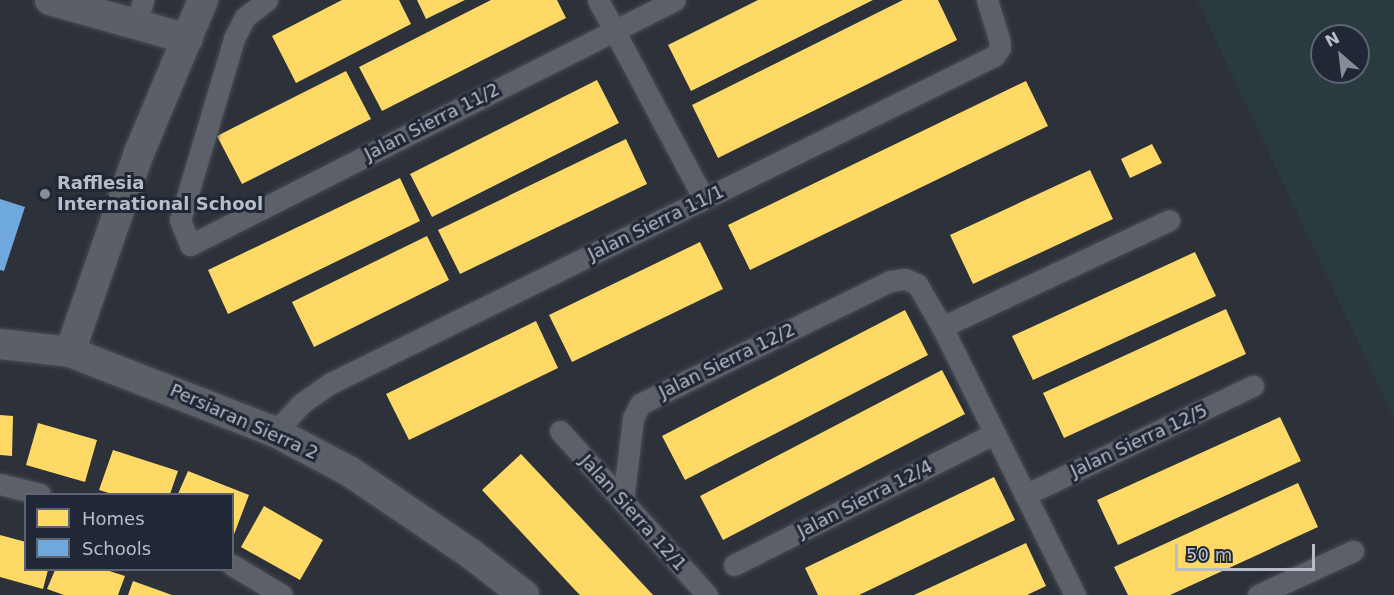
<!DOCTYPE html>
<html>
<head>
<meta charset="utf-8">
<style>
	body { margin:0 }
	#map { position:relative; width:1394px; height:595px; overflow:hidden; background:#2d313a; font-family:"DejaVu Sans",sans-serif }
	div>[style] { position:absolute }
	.green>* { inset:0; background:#2a3b40 }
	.homes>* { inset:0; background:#ffd966 }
	.schools>* { inset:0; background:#6fa8dc }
	.roads { filter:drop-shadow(0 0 2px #494c52) drop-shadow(0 0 2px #494c52) }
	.street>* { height:21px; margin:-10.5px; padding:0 10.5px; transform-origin:10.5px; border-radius:10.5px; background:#5d6068 }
	.secondary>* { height:30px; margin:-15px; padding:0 15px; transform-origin:15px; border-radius:15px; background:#5b5f66 }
	.dots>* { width:16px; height:16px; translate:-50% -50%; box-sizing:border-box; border:3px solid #202735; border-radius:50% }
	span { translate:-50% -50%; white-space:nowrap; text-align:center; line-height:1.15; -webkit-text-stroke:6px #202735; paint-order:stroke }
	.street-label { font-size:18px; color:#b8bdca }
	.poi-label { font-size:18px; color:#b8bdca; font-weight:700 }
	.left { translate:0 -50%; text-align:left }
	.legend { position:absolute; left:24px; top:493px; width:210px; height:78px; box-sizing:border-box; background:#202735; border:2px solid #5d6371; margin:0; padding:8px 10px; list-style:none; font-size:18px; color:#b8bdca }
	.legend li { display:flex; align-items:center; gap:12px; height:30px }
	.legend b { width:30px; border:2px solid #5d6371 }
	.north { position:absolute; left:1310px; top:24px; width:60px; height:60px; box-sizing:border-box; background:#202735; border:2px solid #5d6371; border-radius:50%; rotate:332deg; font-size:16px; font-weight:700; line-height:24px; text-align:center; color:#b8bdca }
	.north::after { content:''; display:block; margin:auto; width:21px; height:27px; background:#878c98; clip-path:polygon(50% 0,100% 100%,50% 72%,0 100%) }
	.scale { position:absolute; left:1175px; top:544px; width:140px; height:27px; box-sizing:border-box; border:3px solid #b8bdca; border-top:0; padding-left:8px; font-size:18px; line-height:21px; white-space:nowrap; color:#b8bdca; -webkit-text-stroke:4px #202735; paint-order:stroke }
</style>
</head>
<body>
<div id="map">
	<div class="green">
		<div style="clip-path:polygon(evenodd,1197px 0,1394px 0,1394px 418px,1197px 0,1322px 36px,1358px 36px,1358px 72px,1322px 72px,1322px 36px)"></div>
	</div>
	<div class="homes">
		<div style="clip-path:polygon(342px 0,399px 0,411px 24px,296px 83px,272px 36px)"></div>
		<div style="clip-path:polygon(417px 0,465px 0,426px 19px)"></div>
		<div style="clip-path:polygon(491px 0,557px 0,566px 18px,382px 111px,359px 67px)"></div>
		<div style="clip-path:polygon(758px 0,873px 0,691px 91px,668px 45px)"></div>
		<div style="clip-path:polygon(903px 0,938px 0,957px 40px,718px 158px,692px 105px)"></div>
		<div style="clip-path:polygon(346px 71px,371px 119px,242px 184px,217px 136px)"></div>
		<div style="clip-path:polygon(597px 80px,619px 123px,432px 217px,410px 174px)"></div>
		<div style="clip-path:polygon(1026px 81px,1048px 126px,750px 270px,728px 225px)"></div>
		<div style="clip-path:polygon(626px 139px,647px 184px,460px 274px,438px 230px)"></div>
		<div style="clip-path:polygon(1152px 144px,1162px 163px,1130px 178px,1121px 159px)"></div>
		<div style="clip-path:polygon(1090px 170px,1113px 219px,973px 284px,950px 235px)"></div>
		<div style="clip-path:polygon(400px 178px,420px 221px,228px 314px,208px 270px)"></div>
		<div style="clip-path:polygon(427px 236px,449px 280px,314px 347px,292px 302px)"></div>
		<div style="clip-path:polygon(700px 242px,723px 289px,572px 362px,549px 315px)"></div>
		<div style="clip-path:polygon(1195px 252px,1216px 296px,1033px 380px,1012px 336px)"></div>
		<div style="clip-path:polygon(1226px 309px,1246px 354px,1064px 438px,1043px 393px)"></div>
		<div style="clip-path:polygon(905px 310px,928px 355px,685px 480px,662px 436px)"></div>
		<div style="clip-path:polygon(536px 321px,558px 368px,409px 440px,386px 394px)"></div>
		<div style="clip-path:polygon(942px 370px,965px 414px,723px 540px,700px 496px)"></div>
		<div style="clip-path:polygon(0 415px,13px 416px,12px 456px,0 455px)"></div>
		<div style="clip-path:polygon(1280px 417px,1301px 461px,1118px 545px,1097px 500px)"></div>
		<div style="clip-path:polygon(38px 423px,97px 440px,85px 482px,26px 465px)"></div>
		<div style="clip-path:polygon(113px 450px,178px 471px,170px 494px,112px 494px,99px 490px)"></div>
		<div style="clip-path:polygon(521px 454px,583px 520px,653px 595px,580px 595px,575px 590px,482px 490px)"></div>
		<div style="clip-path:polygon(188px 471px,249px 495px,233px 537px,232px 494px,178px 494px)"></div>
		<div style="clip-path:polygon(994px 477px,1015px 520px,859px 595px,818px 595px,805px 568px)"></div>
		<div style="clip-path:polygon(1298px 483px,1318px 527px,1170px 595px,1128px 595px,1114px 567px)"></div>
		<div style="clip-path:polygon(264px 506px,323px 540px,300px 580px,241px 547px)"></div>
		<div style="clip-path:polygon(0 535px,26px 542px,26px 570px,48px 570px,43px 589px,0 577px)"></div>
		<div style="clip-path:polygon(1026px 543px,1046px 586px,1027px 595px,914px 595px)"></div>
		<div style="clip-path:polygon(55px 570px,106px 570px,125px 576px,118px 595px,64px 595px,47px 589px)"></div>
		<div style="clip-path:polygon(133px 581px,172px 595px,128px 595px)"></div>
	</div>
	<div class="schools">
		<div style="clip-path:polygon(0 199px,25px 207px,4px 271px,0 270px)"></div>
	</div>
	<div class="roads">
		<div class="street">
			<div style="left:267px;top:0;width:28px;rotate:142deg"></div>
			<div style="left:245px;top:17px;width:25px;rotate:117deg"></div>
			<div style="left:234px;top:39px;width:189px;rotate:106.6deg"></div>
			<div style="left:180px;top:220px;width:27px;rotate:68deg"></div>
			<div style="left:190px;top:245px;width:543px;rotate:-26.8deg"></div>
			<div style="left:598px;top:0;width:225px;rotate:62deg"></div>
			<div style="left:135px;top:27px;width:28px;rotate:-73deg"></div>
			<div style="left:942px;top:327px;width:251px;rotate:-25.2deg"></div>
			<div style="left:560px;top:431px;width:220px;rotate:48.1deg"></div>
			<div style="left:275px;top:432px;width:40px;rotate:-47deg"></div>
			<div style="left:302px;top:403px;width:35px;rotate:-35deg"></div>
			<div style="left:331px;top:383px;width:739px;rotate:-26.25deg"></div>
			<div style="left:994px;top:56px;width:10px;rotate:-53deg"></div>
			<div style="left:1000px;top:48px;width:9px;rotate:-96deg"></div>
			<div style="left:999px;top:39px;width:41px;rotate:-107.1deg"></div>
			<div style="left:0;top:484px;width:41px;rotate:14deg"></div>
			<div style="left:1025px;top:495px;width:253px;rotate:-25.6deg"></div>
			<div style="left:623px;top:501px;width:84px;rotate:-83.1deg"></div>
			<div style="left:633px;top:418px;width:16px;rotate:-63deg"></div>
			<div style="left:640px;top:404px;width:279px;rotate:-26.2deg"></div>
			<div style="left:890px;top:281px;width:15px;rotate:-8deg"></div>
			<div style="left:905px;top:279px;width:13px;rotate:23deg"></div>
			<div style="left:917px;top:284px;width:50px;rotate:59.8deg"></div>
			<div style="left:942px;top:327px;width:299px;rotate:63.6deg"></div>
			<div style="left:232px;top:565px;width:58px;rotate:31deg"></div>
			<div style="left:734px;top:565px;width:292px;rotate:-26.8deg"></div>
			<div style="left:1258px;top:595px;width:105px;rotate:-24.9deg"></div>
		</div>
		<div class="secondary">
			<div style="left:50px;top:0;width:143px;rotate:15.8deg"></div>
			<div style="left:0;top:344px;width:70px;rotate:6.5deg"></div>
			<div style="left:70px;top:352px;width:220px;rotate:21.3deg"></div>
			<div style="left:275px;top:432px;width:84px;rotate:27.8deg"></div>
			<div style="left:349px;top:471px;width:148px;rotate:34.2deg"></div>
			<div style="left:471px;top:554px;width:67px;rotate:37.7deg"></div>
			<div style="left:70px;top:352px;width:211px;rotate:-70.9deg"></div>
			<div style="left:139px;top:153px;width:166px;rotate:-67.3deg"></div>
		</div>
	</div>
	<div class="dots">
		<div style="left:45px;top:194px;background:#878c98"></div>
	</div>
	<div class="street-label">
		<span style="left:432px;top:122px;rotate:-27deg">Jalan Sierra 11/2</span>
		<span style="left:656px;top:223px;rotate:-26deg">Jalan Sierra 11/1</span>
		<span style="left:727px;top:361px;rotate:-26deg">Jalan Sierra 12/2</span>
		<span style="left:244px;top:422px;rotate:24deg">Persiaran Sierra 2</span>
		<span style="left:1139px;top:441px;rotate:-25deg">Jalan Sierra 12/5</span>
		<span style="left:865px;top:499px;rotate:-27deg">Jalan Sierra 12/4</span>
		<span style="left:633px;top:513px;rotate:48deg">Jalan Sierra 12/1</span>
	</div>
	<div class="poi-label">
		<span class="left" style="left:57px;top:194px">Rafflesia<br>International School</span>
	</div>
	<ul class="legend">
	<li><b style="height:16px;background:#ffd966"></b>Homes</li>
	<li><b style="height:16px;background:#6fa8dc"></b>Schools</li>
	</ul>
	<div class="north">N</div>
	<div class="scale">50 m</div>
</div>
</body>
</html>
